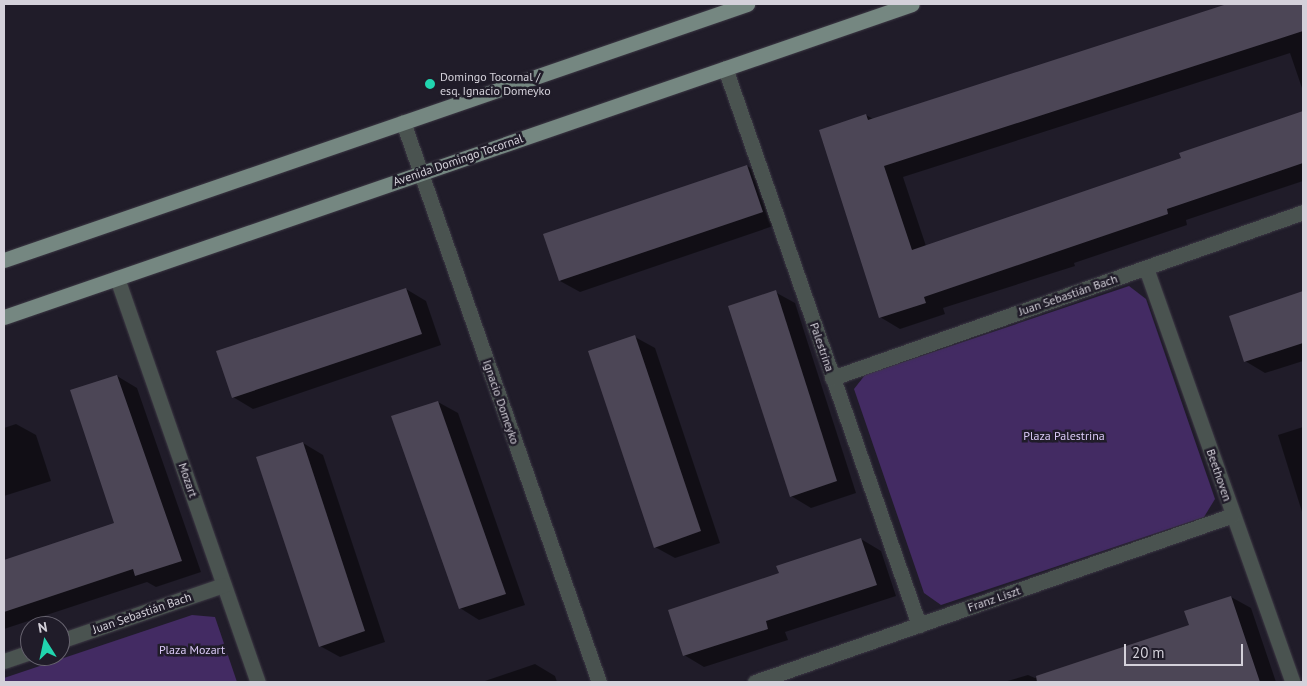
<!DOCTYPE html>
<html>
<head>
<meta charset="utf-8">
<style>
	body { margin:0 }
	#map { position:relative; width:1307px; height:686px; overflow:hidden; background:#201c29; font-family:"PT Sans",sans-serif }
	div>[style] { position:absolute }
	.green>* { inset:0; background:#432b63 }
	.shadow>* { inset:0; background:#0007 }
	.building>* { inset:0; background:#4c4656 }
	.roads { filter:drop-shadow(0 0 1px #3d3945) drop-shadow(0 0 1px #3d3945) }
	.minor>* { height:15px; margin:-7.5px; padding:0 7.5px; transform-origin:7.5px; border-radius:7.5px; background:#4a5350 }
	.major>* { height:15px; margin:-7.5px; padding:0 7.5px; transform-origin:7.5px; border-radius:7.5px; background:#758781 }
	.dots>* { width:14px; height:14px; translate:-50% -50%; box-sizing:border-box; border:2px solid #201c29; border-radius:50% }
	span { translate:-50% -50%; white-space:nowrap; text-align:center; line-height:1.15; -webkit-text-stroke:5px #201c29; paint-order:stroke }
	.poi-label { font-size:12px; color:#d4d1da }
	.left { translate:0 -50%; text-align:left }
	.street-label { font-size:12px; color:#d4d1da }
	.park-label { font-size:12px; color:#d9c9f5 }
	.frame { position:absolute; inset:0; border:5px solid #d4d1da; pointer-events:none }
	.north { position:absolute; left:20px; top:616px; width:50px; height:50px; box-sizing:border-box; background:#201c29; border:1px solid #686470; border-radius:50%; rotate:350deg; font-size:14px; font-weight:700; line-height:20px; text-align:center; color:#d4d1da }
	.north::after { content:''; display:block; margin:auto; width:18px; height:22px; background:#21d5af; clip-path:polygon(50% 0,100% 100%,50% 72%,0 100%) }
	.scale { position:absolute; left:1124px; top:644px; width:119px; height:22px; box-sizing:border-box; border:2px solid #d4d1da; border-top:0; padding-left:6px; font-size:15px; line-height:18px; white-space:nowrap; color:#d4d1da; -webkit-text-stroke:4px #201c29; paint-order:stroke }
</style>
</head>
<body>
<div id="map">
	<div class="green">
		<div style="clip-path:polygon(1129px 286px,1146px 299px,1215px 499px,1204px 517px,941px 605px,924px 593px,854px 389px,865px 375px)"></div>
		<div style="clip-path:polygon(192px 615px,215px 617px,237px 682px,4px 682px,4px 678px)"></div>
	</div>
	<div class="shadow">
		<div style="clip-path:polygon(1230px 4px,1303px 4px,1303px 91px,1290px 53px,903px 177px,926px 246px,1183px 159px,1181px 153px,1303px 113px,1303px 181px,1186px 220px,1187px 225px,1074px 263px,1075px 266px,943px 308px,945px 314px,900px 329px,880px 317px,866px 115px,873px 119px)"></div>
		<div style="clip-path:polygon(747px 166px,767px 178px,782px 223px,580px 292px,560px 281px)"></div>
		<div style="clip-path:polygon(406px 289px,426px 301px,441px 345px,253px 409px,233px 397px)"></div>
		<div style="clip-path:polygon(775px 292px,795px 303px,856px 493px,811px 508px,791px 496px)"></div>
		<div style="clip-path:polygon(1303px 293px,1303px 361px,1265px 373px,1245px 361px,1230px 317px)"></div>
		<div style="clip-path:polygon(635px 337px,655px 348px,720px 543px,675px 558px,655px 547px)"></div>
		<div style="clip-path:polygon(117px 376px,137px 388px,201px 572px,156px 587px,147px 582px,4px 629px,4px 561px,116px 524px)"></div>
		<div style="clip-path:polygon(438px 402px,458px 413px,525px 605px,479px 620px,460px 608px)"></div>
		<div style="clip-path:polygon(16px 424px,36px 435px,51px 481px,4px 496px,4px 428px)"></div>
		<div style="clip-path:polygon(1303px 427px,1303px 515px,1278px 435px)"></div>
		<div style="clip-path:polygon(303px 443px,323px 455px,385px 642px,340px 657px,320px 646px)"></div>
		<div style="clip-path:polygon(861px 539px,881px 551px,896px 596px,785px 632px,788px 640px,704px 667px,684px 655px,780px 574px)"></div>
		<div style="clip-path:polygon(1231px 597px,1251px 608px,1276px 682px,1004px 682px,1028px 675px,1035px 678px,1191px 626px)"></div>
		<div style="clip-path:polygon(535px 664px,555px 676px,557px 682px,482px 682px)"></div>
	</div>
	<div class="building">
		<div style="clip-path:polygon(1227px 4px,1303px 4px,1303px 31px,884px 166px,912px 250px,1181px 158px,1179px 153px,1303px 111px,1303px 163px,1167px 209px,1168px 214px,924px 297px,926px 303px,879px 318px,819px 130px,866px 114px,868px 120px)"></div>
		<div style="clip-path:polygon(747px 165px,763px 212px,559px 281px,543px 234px)"></div>
		<div style="clip-path:polygon(406px 288px,422px 334px,232px 398px,216px 351px)"></div>
		<div style="clip-path:polygon(776px 290px,837px 481px,790px 497px,728px 306px)"></div>
		<div style="clip-path:polygon(1303px 291px,1303px 343px,1244px 362px,1229px 316px)"></div>
		<div style="clip-path:polygon(635px 335px,701px 531px,654px 548px,588px 351px)"></div>
		<div style="clip-path:polygon(117px 375px,182px 561px,135px 576px,133px 569px,4px 612px,4px 560px,114px 523px,70px 390px)"></div>
		<div style="clip-path:polygon(438px 401px,506px 594px,459px 609px,391px 416px)"></div>
		<div style="clip-path:polygon(303px 442px,365px 631px,319px 647px,256px 457px)"></div>
		<div style="clip-path:polygon(861px 538px,877px 585px,766px 621px,768px 629px,683px 656px,668px 610px,779px 573px,776px 566px)"></div>
		<div style="clip-path:polygon(1231px 596px,1260px 682px,1037px 682px,1036px 676px,1189px 625px,1184px 611px)"></div>
	</div>
	<div class="roads">
		<div class="minor">
			<div style="left:725px;top:68px;width:590px;rotate:70.8deg"></div>
			<div style="left:403px;top:122px;width:593px;rotate:70.71deg"></div>
			<div style="left:1146px;top:268px;width:439px;rotate:70.5deg"></div>
			<div style="left:117px;top:278px;width:428px;rotate:70.8deg"></div>
			<div style="left:832px;top:378px;width:499px;rotate:-19.4deg"></div>
			<div style="left:60px;top:641px;width:173px;rotate:-18.9deg"></div>
			<div style="left:4px;top:661px;width:28px;rotate:-19deg"></div>
			<div style="left:755px;top:682px;width:506px;rotate:-19.26deg"></div>
		</div>
		<div class="major">
			<div style="left:4px;top:260px;width:786px;rotate:-19.01deg"></div>
			<div style="left:4px;top:317px;width:960px;rotate:-19.02deg"></div>
		</div>
	</div>
	<div class="dots">
		<div style="left:430px;top:84px;background:#21d5af"></div>
	</div>
	<div class="poi-label">
		<span class="left" style="left:440px;top:84px">Domingo Tocornal /<br>esq. Ignacio Domeyko</span>
	</div>
	<div class="street-label">
		<span style="left:458px;top:160px;rotate:-19deg">Avenida Domingo Tocornal</span>
		<span style="left:1068px;top:295px;rotate:-19deg">Juan Sebastián Bach</span>
		<span style="left:822px;top:347px;rotate:71deg">Palestrina</span>
		<span style="left:501px;top:402px;rotate:71deg">Ignacio Domeyko</span>
		<span style="left:1219px;top:475px;rotate:71deg">Beethoven</span>
		<span style="left:188px;top:480px;rotate:71deg">Mozart</span>
		<span style="left:994px;top:599px;rotate:-19deg">Franz Liszt</span>
		<span style="left:142px;top:613px;rotate:-19deg">Juan Sebastián Bach</span>
	</div>
	<div class="park-label">
		<span style="left:1064px;top:436px">Plaza Palestrina</span>
		<span style="left:192px;top:650px">Plaza Mozart</span>
	</div>
	<div class="frame"></div>
	<div class="north">N</div>
	<div class="scale">20 m</div>
</div>
</body>
</html>
